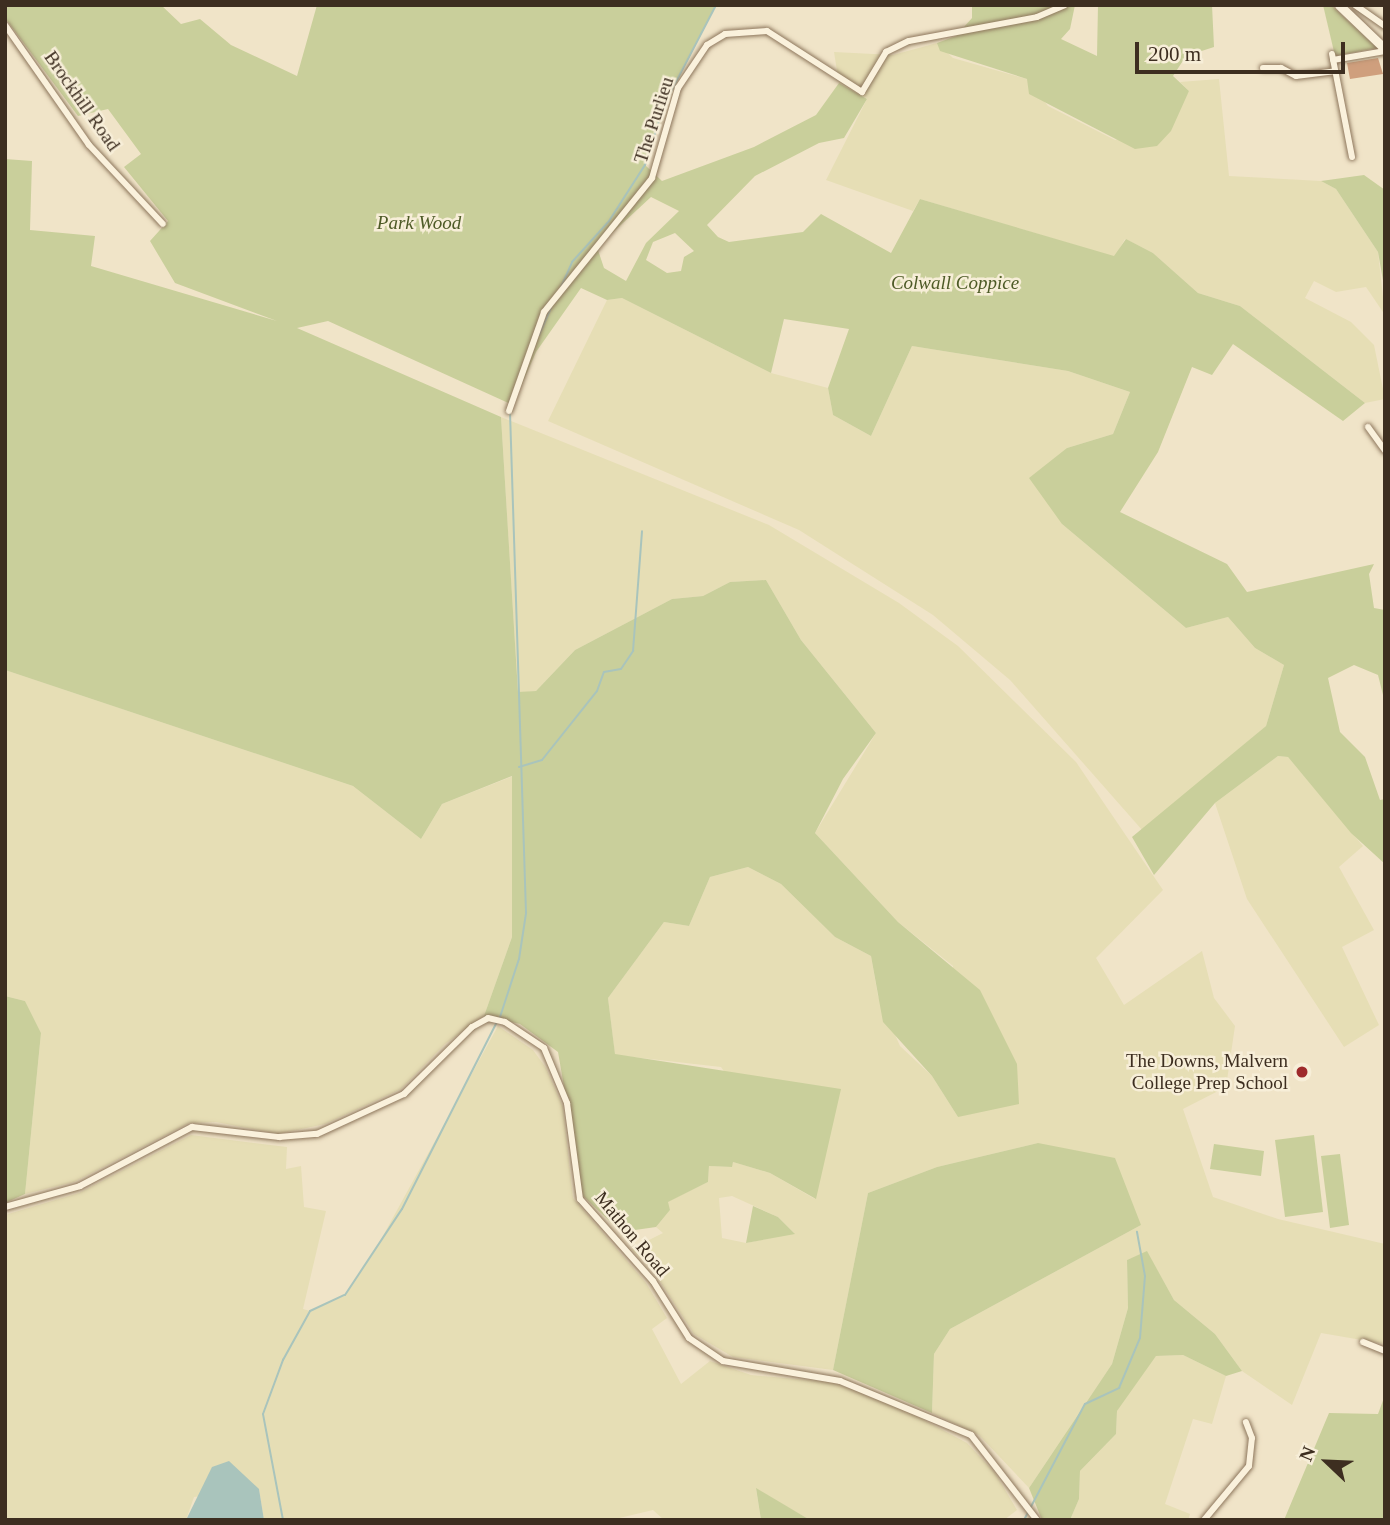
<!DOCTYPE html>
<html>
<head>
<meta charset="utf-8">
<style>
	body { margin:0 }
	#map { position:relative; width:1390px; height:1525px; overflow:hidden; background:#f0e4c8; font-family:Georgia,serif }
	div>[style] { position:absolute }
	.farmland>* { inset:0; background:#e6deb5 }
	.green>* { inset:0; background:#c9cf9b }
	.water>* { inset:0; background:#a9c4bc }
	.stream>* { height:2px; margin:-1px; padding:0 1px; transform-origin:1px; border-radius:1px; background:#a9c4bc }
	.building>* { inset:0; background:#cf9f7d }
	.roads { filter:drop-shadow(0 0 2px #8d765c) drop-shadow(0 0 2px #8d765c) }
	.minor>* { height:6px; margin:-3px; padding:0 3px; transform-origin:3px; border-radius:3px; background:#faf1dc }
	.secondary>* { height:9px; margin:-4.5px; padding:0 4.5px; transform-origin:4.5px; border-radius:4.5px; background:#faf1dc }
	.dots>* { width:19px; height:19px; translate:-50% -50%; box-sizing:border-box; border:4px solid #f7eed8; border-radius:50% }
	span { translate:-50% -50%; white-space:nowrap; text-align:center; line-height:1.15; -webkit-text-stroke:5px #f7eed8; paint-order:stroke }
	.street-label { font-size:19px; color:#3d2e20 }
	.park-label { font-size:19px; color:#4d5a26; font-style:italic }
	.poi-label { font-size:19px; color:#3d2e20 }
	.right { translate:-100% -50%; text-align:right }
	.frame { position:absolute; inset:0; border:7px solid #3d2e20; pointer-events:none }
	.north { position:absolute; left:1292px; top:1427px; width:70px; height:70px; -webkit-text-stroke:5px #f7eed8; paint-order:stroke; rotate:293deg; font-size:19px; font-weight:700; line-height:28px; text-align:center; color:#3d2e20 }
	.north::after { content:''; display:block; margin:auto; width:24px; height:32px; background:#3d2e20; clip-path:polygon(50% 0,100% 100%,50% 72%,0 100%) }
	.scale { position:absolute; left:1135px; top:42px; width:210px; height:32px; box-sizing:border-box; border:4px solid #3d2e20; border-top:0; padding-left:9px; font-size:21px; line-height:24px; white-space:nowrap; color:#3d2e20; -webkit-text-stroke:5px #f7eed8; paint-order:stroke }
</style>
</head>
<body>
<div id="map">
	<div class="farmland">
		<div style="clip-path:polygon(937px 43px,953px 58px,1027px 79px,1048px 106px,1115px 140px,1172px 121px,1189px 91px,1180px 82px,1219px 79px,1229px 176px,1321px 181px,1336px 189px,1378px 252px,1385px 315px,1366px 287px,1336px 292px,1314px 281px,1305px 298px,1351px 322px,1374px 345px,1385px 399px,1365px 403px,1240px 306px,1198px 293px,1153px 253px,1125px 239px,1115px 257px,920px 199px,913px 211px,826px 180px,867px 99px,839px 83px,834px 52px,893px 55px)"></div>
		<div style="clip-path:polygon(622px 298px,771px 373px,828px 388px,833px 415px,871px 436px,912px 346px,1068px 371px,1130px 392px,1113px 434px,1067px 448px,1062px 524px,1186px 628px,1228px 617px,1255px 648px,1284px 665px,1266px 726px,1143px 831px,1010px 680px,933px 615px,799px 530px,548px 421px,607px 300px)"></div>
		<div style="clip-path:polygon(evenodd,501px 417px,769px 525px,899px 603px,958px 646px,1076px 762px,1163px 890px,1096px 958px,1124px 1005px,1202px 951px,1214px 998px,1235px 1026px,1226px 1087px,1183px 1109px,1213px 1197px,1278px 1219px,1385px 1244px,1385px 1344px,1321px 1333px,1292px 1405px,1242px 1371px,1215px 1334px,1174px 1300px,1147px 1252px,1127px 1260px,1128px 1308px,1112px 1364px,1029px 1488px,979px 1435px,932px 1413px,934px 1354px,950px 1329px,1141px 1225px,1038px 1143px,937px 1167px,868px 1193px,833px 1370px,733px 1357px,694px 1334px,652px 1269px,631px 1249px,663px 1233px,656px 1227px,670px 1210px,667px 1202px,708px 1182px,709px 1166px,731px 1167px,733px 1162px,770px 1173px,815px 1199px,721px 1067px,615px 1055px,608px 998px,664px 922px,689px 926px,710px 877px,748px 867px,781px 884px,835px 937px,871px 956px,878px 996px,900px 1046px,932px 1076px,958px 1117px,953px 966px,898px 922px,815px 833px,876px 733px,801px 640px,766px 580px,730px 582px,703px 596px,672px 599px,575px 650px,536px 691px,518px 693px,501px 417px,732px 1196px,778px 1217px,794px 1233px,746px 1243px,722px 1238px,719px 1198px,732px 1196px)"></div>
		<div style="clip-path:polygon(5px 670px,353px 786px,421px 839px,442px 804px,513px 776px,512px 937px,484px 1016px,445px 1044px,401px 1089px,325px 1124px,278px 1134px,216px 1122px,189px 1123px,74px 1182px,25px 1194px,41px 1033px,25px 1001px,5px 996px)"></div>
		<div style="clip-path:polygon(1278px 756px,1288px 757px,1363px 846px,1339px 867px,1374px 930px,1342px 947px,1379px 1025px,1344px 1047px,1247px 899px,1215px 803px)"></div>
		<div style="clip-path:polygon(498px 1026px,533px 1050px,546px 1068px,563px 1107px,573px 1198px,646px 1283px,667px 1318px,652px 1329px,681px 1384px,710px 1361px,751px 1375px,831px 1382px,890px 1402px,967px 1443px,995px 1473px,1017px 1510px,1004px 1520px,810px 1520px,756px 1489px,761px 1520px,664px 1520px,653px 1510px,611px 1520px,264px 1520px,259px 1489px,194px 1497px,186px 1520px,5px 1520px,5px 1215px,79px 1193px,191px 1135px,287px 1147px,286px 1169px,301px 1166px,304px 1207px,326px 1211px,303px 1309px,310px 1311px,345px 1295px,373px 1254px)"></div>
		<div style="clip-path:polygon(1183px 1355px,1226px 1376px,1212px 1424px,1193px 1419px,1165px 1504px,1190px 1514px,1188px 1520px,1070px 1520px,1079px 1499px,1080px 1471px,1116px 1434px,1117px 1411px,1130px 1386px,1156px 1356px)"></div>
	</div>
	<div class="green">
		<div style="clip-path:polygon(evenodd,5px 5px,161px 5px,181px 24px,200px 19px,231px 45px,297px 76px,317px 5px,716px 5px,664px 105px,645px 165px,662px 181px,754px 147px,816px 115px,839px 83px,867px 99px,844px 138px,819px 143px,755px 176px,707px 225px,718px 237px,729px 242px,803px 232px,821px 214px,891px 253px,920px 199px,1114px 256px,1126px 239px,1153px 253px,1198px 293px,1240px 306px,1365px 403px,1343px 421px,1233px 344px,1212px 375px,1192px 367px,1158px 452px,1120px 512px,1227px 564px,1247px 592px,1374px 564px,1369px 574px,1374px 608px,1385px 610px,1385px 703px,1378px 675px,1354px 665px,1328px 678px,1340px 732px,1365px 757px,1380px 800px,1385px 799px,1385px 864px,1351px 833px,1288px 757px,1278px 756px,1215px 803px,1154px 875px,1132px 837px,1266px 726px,1284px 665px,1255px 648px,1228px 617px,1186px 628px,1062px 524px,1029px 478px,1067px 448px,1113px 434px,1130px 392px,1068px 371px,912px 346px,871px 436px,833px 415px,828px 388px,849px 329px,784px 319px,771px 373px,622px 298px,607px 300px,581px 288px,536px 352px,513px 405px,328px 321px,297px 328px,501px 417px,518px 692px,536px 691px,575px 650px,672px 599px,703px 596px,730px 582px,766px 580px,801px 640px,876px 733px,843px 779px,815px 833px,898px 922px,980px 990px,1017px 1064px,1019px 1104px,958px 1117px,932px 1076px,883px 1022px,871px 956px,835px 937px,781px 884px,748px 867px,710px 877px,689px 926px,664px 922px,608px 998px,615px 1054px,841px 1089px,816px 1199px,770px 1173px,733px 1162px,732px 1167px,709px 1166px,708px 1182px,668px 1202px,670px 1210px,656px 1227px,621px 1232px,583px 1196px,558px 1052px,520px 1024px,484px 1016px,512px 937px,512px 776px,442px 804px,421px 839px,353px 786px,5px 670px,5px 159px,32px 161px,30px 230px,95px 236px,91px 266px,277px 321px,175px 283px,150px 241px,168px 221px,124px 167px,141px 154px,108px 109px,78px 116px,5px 18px,5px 5px,651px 197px,679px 211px,646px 243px,626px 281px,604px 268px,597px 247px,651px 197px,5px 5px,675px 233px,694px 251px,684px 257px,681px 271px,667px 273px,646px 260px,653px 242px,675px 233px)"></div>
		<div style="clip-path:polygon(972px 5px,1075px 5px,1070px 29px,1061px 39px,1097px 56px,1098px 5px,1212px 5px,1214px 47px,1186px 56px,1173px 76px,1189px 91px,1171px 131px,1157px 146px,1135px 149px,1029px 94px,1027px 79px,940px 51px,937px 43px,956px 36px,972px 18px)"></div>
		<div style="clip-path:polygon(1323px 5px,1331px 5px,1377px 48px,1335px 56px)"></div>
		<div style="clip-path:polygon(1364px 175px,1385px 190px,1385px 292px,1378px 252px,1336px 189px,1321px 181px)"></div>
		<div style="clip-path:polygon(5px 996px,25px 1001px,41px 1033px,25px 1194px,5px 1203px)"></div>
		<div style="clip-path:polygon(1314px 1135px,1323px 1212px,1285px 1217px,1275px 1140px)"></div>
		<div style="clip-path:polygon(1038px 1143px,1115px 1158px,1141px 1225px,950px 1329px,934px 1354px,932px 1413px,833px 1370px,868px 1193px,937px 1167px)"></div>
		<div style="clip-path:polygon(1214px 1144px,1264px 1151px,1261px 1176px,1210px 1169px)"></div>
		<div style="clip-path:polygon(1340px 1154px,1349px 1225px,1330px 1228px,1321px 1156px)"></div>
		<div style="clip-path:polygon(753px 1206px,778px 1217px,795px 1234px,746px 1243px)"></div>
		<div style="clip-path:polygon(1147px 1251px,1174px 1300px,1215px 1334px,1242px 1371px,1226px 1376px,1183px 1355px,1156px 1356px,1117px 1411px,1116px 1434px,1080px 1471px,1079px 1499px,1070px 1520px,1042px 1520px,1029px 1488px,1112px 1364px,1128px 1308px,1127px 1260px)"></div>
		<div style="clip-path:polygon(1385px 1395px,1385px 1520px,1284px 1520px,1329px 1413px,1378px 1414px)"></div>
		<div style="clip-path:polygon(756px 1488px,810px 1520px,761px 1520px)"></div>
	</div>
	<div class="water">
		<div style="clip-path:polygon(229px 1461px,259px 1489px,264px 1520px,186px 1520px,212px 1467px)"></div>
	</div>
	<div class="stream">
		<div style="left:561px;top:287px;width:27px;rotate:-66deg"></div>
		<div style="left:572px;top:262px;width:55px;rotate:-47.9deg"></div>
		<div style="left:609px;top:221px;width:67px;rotate:-57.3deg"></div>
		<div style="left:645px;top:165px;width:63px;rotate:-72.4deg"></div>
		<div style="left:664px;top:105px;width:113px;rotate:-62.5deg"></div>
		<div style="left:539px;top:335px;width:30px;rotate:-66deg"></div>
		<div style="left:519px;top:767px;width:24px;rotate:-17deg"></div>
		<div style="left:542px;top:760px;width:88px;rotate:-51.4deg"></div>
		<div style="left:597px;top:691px;width:20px;rotate:-70deg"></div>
		<div style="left:604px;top:672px;width:17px;rotate:-10deg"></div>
		<div style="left:621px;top:669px;width:22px;rotate:-56deg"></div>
		<div style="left:633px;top:651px;width:120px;rotate:-85.7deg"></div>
		<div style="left:500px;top:1017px;width:61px;rotate:-71.9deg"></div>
		<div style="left:519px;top:959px;width:47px;rotate:-81.3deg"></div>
		<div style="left:526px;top:913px;width:501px;rotate:-91.83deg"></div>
		<div style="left:283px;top:1520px;width:108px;rotate:-100.7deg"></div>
		<div style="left:263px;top:1414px;width:58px;rotate:-69.7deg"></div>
		<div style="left:283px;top:1360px;width:56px;rotate:-61.1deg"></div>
		<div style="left:310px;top:1311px;width:38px;rotate:-25deg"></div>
		<div style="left:345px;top:1295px;width:103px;rotate:-56.5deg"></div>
		<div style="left:402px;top:1209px;width:210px;rotate:-63.1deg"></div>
		<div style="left:1024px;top:1520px;width:131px;rotate:-62.3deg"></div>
		<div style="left:1085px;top:1404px;width:38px;rotate:-25deg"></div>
		<div style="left:1119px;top:1388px;width:54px;rotate:-67.2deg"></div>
		<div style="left:1140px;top:1338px;width:62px;rotate:-85.4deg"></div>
		<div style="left:1145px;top:1276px;width:45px;rotate:-100.3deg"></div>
	</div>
	<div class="building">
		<div style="clip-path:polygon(1378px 58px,1383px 74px,1350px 79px,1347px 63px)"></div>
	</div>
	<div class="roads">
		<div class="minor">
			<div style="left:1355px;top:5px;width:37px;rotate:35deg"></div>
			<div style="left:5px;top:25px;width:146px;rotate:55deg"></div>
			<div style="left:89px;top:145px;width:108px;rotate:46.9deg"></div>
			<div style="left:1332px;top:54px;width:105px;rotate:79deg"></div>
			<div style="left:1333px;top:60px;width:53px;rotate:-9.8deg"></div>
			<div style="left:1263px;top:68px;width:18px"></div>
			<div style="left:1281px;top:68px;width:17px;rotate:28deg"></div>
			<div style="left:1296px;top:76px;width:38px;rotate:-7deg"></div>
			<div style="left:509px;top:411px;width:105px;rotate:-70.5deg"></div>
			<div style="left:544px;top:312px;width:172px;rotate:-51.1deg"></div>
			<div style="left:652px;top:178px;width:94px;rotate:-73.9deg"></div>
			<div style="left:678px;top:88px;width:52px;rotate:-56deg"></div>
			<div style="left:707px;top:45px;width:21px;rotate:-31deg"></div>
			<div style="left:725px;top:34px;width:42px;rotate:-4.1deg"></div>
			<div style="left:767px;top:31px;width:113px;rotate:32.7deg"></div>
			<div style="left:862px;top:92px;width:47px;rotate:-59deg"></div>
			<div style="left:886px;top:52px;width:25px;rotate:-26deg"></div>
			<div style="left:909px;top:41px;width:130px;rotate:-10.6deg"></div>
			<div style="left:1037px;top:17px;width:30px;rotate:-23deg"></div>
			<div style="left:1368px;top:427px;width:29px;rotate:54deg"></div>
			<div style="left:5px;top:1207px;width:78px;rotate:-15.6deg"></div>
			<div style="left:80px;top:1186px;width:127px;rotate:-27.8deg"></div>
			<div style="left:192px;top:1127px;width:88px;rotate:6.6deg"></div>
			<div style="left:279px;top:1137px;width:38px;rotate:-5deg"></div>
			<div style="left:317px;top:1134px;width:96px;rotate:-24.7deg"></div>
			<div style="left:404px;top:1094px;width:95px;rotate:-44.6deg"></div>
			<div style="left:472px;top:1027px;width:18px;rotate:-29deg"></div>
			<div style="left:488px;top:1018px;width:17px;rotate:13deg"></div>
			<div style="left:505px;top:1022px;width:47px;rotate:33.7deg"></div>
			<div style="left:544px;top:1048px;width:60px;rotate:67.3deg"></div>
			<div style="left:567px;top:1103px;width:97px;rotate:82.3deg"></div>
			<div style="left:580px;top:1199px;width:110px;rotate:48.3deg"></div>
			<div style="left:653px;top:1281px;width:67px;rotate:57.7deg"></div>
			<div style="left:689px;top:1338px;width:41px;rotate:34.1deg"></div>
			<div style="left:723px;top:1361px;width:119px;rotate:9.7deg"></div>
			<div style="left:840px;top:1381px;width:142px;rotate:22.4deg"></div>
			<div style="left:971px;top:1435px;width:108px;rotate:52.2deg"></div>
			<div style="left:1363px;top:1342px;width:24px;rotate:22deg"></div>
			<div style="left:1204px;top:1520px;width:70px;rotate:-50.2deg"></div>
			<div style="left:1249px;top:1466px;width:28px;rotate:-84deg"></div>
			<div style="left:1252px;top:1438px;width:17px;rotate:-111deg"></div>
		</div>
		<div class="secondary">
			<div style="left:1339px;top:5px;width:64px;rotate:43.7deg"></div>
		</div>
	</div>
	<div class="dots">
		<div style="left:1302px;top:1072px;background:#9e2a2b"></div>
	</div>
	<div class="street-label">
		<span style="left:82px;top:101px;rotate:55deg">Brockhill Road</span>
		<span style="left:654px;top:120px;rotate:-72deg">The Purlieu</span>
		<span style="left:632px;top:1234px;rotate:50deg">Mathon Road</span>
	</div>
	<div class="park-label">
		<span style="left:419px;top:223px">Park Wood</span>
		<span style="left:955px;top:283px">Colwall Coppice</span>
	</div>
	<div class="poi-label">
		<span class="right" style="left:1288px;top:1072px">The Downs, Malvern<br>College Prep School</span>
	</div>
	<div class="frame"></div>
	<div class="north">N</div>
	<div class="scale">200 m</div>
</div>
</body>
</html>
